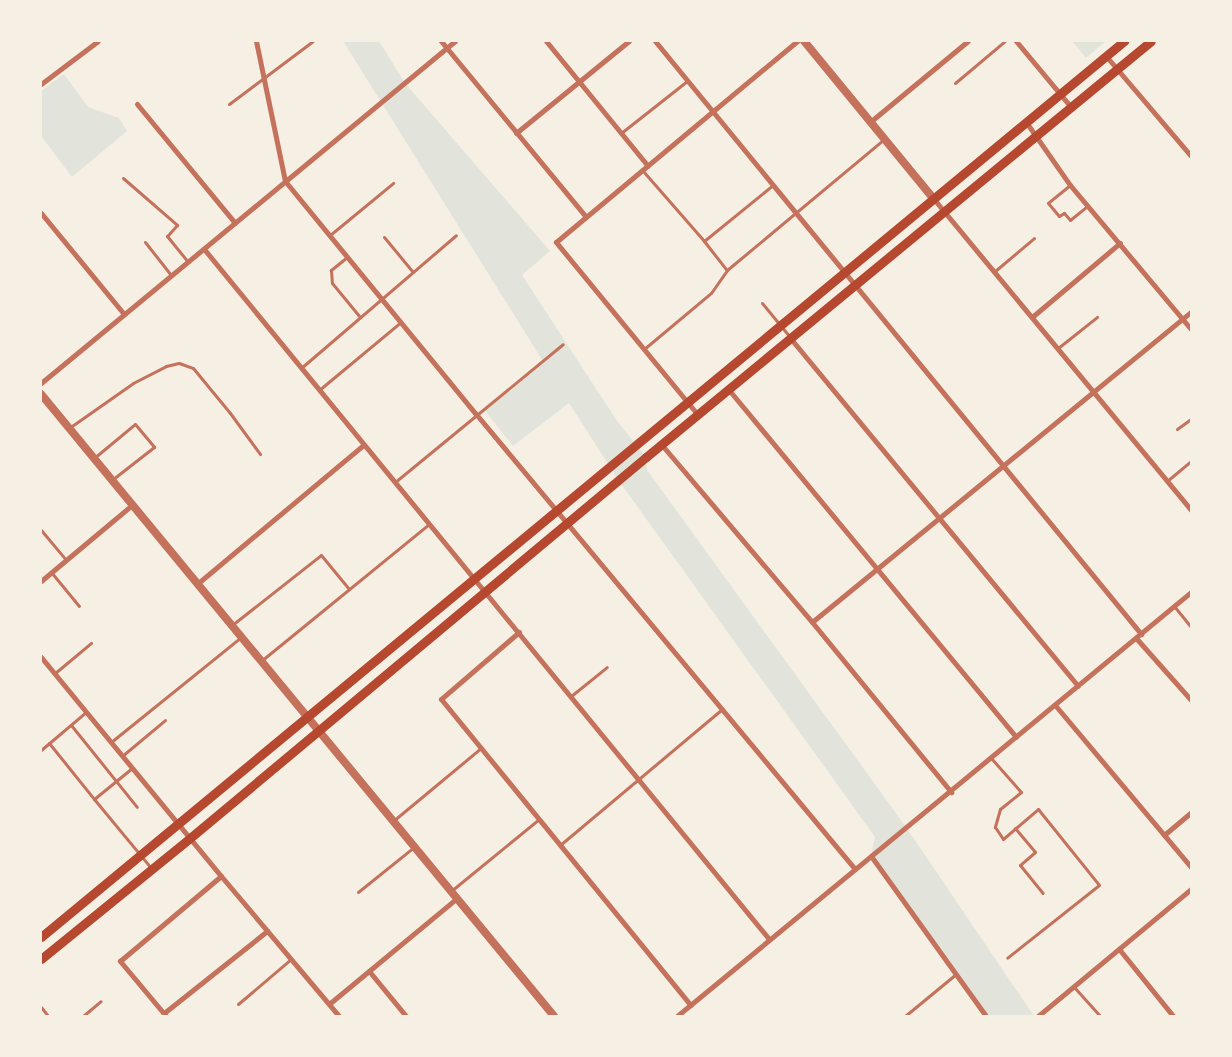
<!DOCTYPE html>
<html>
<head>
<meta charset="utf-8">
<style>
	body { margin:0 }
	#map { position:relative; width:1232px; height:1057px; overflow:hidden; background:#f6efe4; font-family:Karla,sans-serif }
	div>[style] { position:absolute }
	.green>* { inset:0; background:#e2e4dc }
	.service>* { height:3px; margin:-1.5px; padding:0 1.5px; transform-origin:1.5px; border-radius:1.5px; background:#c5725c }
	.minor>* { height:5px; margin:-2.5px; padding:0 2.5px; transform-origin:2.5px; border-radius:2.5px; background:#c5725c }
	.tertiary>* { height:8px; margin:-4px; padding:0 4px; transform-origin:4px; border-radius:4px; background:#c5725c }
	.primary>* { height:9px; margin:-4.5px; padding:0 4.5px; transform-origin:4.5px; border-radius:4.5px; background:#b5482f }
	span { translate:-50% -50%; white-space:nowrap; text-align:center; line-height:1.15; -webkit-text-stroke:4.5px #f6efe4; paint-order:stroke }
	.frame { position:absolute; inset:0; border:42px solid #f6efe4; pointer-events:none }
</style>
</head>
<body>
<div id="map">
	<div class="green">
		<div style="clip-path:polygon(343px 41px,379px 41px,405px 83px,550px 251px,522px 275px,617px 421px,646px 457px,647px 470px,906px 827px,1034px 1016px,986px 1016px,871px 856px,875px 837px,619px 481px,569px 403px,513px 446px,485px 411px,544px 363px)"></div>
		<div style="clip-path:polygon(1072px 41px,1106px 41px,1086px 58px)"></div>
		<div style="clip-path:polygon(64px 74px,88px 107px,119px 118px,127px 131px,72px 177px,41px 136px,41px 91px)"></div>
	</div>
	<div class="service">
		<div style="left:955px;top:83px;width:65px;rotate:-40deg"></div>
		<div style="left:229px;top:104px;width:105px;rotate:-36.9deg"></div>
		<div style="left:621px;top:133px;width:84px;rotate:-38.2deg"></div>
		<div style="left:643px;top:171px;width:93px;rotate:48.9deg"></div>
		<div style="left:704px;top:241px;width:89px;rotate:-39.1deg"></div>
		<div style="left:123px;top:178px;width:72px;rotate:41deg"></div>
		<div style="left:177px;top:225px;width:15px;rotate:132deg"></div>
		<div style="left:167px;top:236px;width:33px;rotate:51deg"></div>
		<div style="left:1070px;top:185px;width:28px;rotate:141deg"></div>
		<div style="left:1048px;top:203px;width:17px;rotate:50deg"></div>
		<div style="left:1059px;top:216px;width:6px;rotate:-31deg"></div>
		<div style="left:1064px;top:213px;width:9px;rotate:49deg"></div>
		<div style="left:1070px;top:220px;width:22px;rotate:-39deg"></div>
		<div style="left:330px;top:235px;width:82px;rotate:-39.5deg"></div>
		<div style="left:384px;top:237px;width:45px;rotate:50.4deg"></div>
		<div style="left:704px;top:241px;width:37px;rotate:52deg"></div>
		<div style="left:145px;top:242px;width:42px;rotate:51.8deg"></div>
		<div style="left:347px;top:257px;width:21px;rotate:141deg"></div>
		<div style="left:331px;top:270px;width:13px;rotate:86deg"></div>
		<div style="left:332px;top:283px;width:44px;rotate:50.5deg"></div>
		<div style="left:995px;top:271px;width:51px;rotate:-40.2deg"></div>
		<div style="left:762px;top:303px;width:44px;rotate:50.5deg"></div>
		<div style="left:1058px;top:348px;width:50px;rotate:-38.5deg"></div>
		<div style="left:644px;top:349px;width:87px;rotate:-39.9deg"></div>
		<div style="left:711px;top:293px;width:28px;rotate:-55deg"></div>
		<div style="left:727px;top:270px;width:204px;rotate:-39.8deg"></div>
		<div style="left:301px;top:368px;width:204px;rotate:-40.6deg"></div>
		<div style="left:319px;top:390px;width:107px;rotate:-39.7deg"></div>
		<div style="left:69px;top:428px;width:78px;rotate:-35.1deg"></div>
		<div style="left:133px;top:383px;width:37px;rotate:-27deg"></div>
		<div style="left:166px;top:366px;width:13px;rotate:-13deg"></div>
		<div style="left:179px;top:363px;width:15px;rotate:20deg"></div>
		<div style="left:193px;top:368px;width:58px;rotate:50.6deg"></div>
		<div style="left:230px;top:413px;width:51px;rotate:53.8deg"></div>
		<div style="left:1177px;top:429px;width:17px;rotate:-36deg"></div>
		<div style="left:94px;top:458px;width:53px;rotate:-39.7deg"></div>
		<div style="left:135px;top:424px;width:30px;rotate:50deg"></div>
		<div style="left:154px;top:447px;width:52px;rotate:142deg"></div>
		<div style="left:1167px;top:481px;width:31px;rotate:-40deg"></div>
		<div style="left:395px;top:482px;width:217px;rotate:-39.4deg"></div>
		<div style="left:41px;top:530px;width:39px;rotate:50deg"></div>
		<div style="left:51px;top:572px;width:44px;rotate:50.5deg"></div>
		<div style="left:1174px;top:606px;width:27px;rotate:51deg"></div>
		<div style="left:232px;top:625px;width:113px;rotate:-38.2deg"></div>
		<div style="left:321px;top:555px;width:44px;rotate:50.5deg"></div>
		<div style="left:261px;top:661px;width:217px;rotate:-39.2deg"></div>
		<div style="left:55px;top:673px;width:47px;rotate:-39.8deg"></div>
		<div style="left:571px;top:696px;width:46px;rotate:-38.9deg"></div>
		<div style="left:71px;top:725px;width:105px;rotate:51.2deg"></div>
		<div style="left:111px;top:742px;width:167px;rotate:-38.9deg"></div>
		<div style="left:49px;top:743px;width:72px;rotate:51.2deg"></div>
		<div style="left:41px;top:750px;width:59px;rotate:-40.2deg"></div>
		<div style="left:122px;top:756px;width:56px;rotate:-39.9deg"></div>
		<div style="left:991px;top:758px;width:45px;rotate:48.6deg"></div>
		<div style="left:1021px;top:792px;width:27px;rotate:141deg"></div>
		<div style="left:1000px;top:809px;width:19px;rotate:106deg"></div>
		<div style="left:995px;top:827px;width:14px;rotate:56deg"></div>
		<div style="left:1003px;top:839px;width:46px;rotate:-40.6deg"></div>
		<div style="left:1038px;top:809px;width:97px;rotate:51.2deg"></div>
		<div style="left:1099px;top:885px;width:117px;rotate:141.6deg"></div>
		<div style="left:132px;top:768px;width:49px;rotate:140.8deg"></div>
		<div style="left:94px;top:799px;width:91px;rotate:50.4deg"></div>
		<div style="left:393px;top:821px;width:114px;rotate:-39.7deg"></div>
		<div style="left:1015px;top:828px;width:31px;rotate:50deg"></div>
		<div style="left:1035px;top:852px;width:20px;rotate:139deg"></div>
		<div style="left:1020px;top:865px;width:36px;rotate:51deg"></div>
		<div style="left:560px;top:845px;width:212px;rotate:-40deg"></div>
		<div style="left:451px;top:891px;width:114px;rotate:-39.3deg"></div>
		<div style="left:358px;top:892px;width:72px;rotate:-38.8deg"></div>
		<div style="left:1074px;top:987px;width:39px;rotate:48deg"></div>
		<div style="left:238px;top:1004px;width:70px;rotate:-40.3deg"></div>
		<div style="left:41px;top:1007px;width:11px;rotate:52deg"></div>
		<div style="left:83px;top:1016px;width:23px;rotate:-40deg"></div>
		<div style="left:905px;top:1016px;width:66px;rotate:-39.5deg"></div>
	</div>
	<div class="minor">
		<div style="left:256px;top:41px;width:143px;rotate:78.3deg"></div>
		<div style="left:285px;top:181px;width:301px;rotate:50.7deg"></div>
		<div style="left:476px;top:414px;width:592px;rotate:50.21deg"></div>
		<div style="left:441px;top:41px;width:228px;rotate:50.5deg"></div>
		<div style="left:546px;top:41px;width:161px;rotate:50.8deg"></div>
		<div style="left:655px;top:41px;width:767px;rotate:50.66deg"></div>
		<div style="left:1016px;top:41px;width:86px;rotate:50.2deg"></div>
		<div style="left:1106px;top:56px;width:131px;rotate:49.6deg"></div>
		<div style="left:41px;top:84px;width:71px;rotate:-37deg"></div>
		<div style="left:137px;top:104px;width:154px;rotate:50.5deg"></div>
		<div style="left:870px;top:122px;width:127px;rotate:-39.6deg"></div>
		<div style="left:1026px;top:122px;width:77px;rotate:55.1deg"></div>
		<div style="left:1070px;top:185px;width:188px;rotate:50deg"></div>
		<div style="left:516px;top:133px;width:146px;rotate:-39.2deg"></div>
		<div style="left:933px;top:198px;width:405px;rotate:50.4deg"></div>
		<div style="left:41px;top:213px;width:131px;rotate:50.6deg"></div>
		<div style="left:204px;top:249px;width:892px;rotate:50.69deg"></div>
		<div style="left:1032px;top:317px;width:115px;rotate:-40.1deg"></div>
		<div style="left:791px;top:339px;width:450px;rotate:50.4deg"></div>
		<div style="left:41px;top:383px;width:537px;rotate:-39.56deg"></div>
		<div style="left:729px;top:390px;width:450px;rotate:50.4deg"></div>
		<div style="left:698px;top:415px;width:224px;rotate:-129.4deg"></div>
		<div style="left:556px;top:242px;width:314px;rotate:-39.8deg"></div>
		<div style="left:661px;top:444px;width:233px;rotate:49.7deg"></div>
		<div style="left:812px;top:622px;width:220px;rotate:50.7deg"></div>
		<div style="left:41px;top:581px;width:119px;rotate:-39.9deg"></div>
		<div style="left:197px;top:584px;width:217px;rotate:-39.9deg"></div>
		<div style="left:812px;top:622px;width:490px;rotate:-39.3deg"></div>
		<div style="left:519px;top:632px;width:103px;rotate:139.3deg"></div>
		<div style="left:441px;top:699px;width:395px;rotate:50.8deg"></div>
		<div style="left:1136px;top:638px;width:83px;rotate:48.4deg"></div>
		<div style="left:41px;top:657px;width:283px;rotate:50.6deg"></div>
		<div style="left:221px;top:876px;width:183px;rotate:49.9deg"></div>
		<div style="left:1055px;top:705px;width:212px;rotate:50deg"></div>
		<div style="left:1164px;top:835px;width:35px;rotate:-40deg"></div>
		<div style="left:871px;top:856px;width:197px;rotate:54.3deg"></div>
		<div style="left:1119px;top:949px;width:86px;rotate:51.1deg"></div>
		<div style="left:369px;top:971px;width:58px;rotate:50.6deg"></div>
		<div style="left:329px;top:1004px;width:166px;rotate:-39.6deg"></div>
		<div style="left:164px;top:1013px;width:132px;rotate:-38.5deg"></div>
		<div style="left:166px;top:1016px;width:72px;rotate:-129.9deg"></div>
		<div style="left:120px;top:961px;width:132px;rotate:-40.1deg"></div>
		<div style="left:677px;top:1016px;width:666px;rotate:-39.52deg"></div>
		<div style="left:1038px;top:1016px;width:199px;rotate:-39.7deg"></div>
	</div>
	<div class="tertiary">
		<div style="left:804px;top:41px;width:203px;rotate:50.6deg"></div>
		<div style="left:41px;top:394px;width:806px;rotate:50.49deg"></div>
	</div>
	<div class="primary">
		<div style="left:41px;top:937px;width:1406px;rotate:-39.6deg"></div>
		<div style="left:41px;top:959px;width:192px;rotate:-39.1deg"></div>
		<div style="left:190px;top:838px;width:594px;rotate:-39.88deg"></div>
		<div style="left:646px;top:457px;width:654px;rotate:-39.48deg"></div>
	</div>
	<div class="frame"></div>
</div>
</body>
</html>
